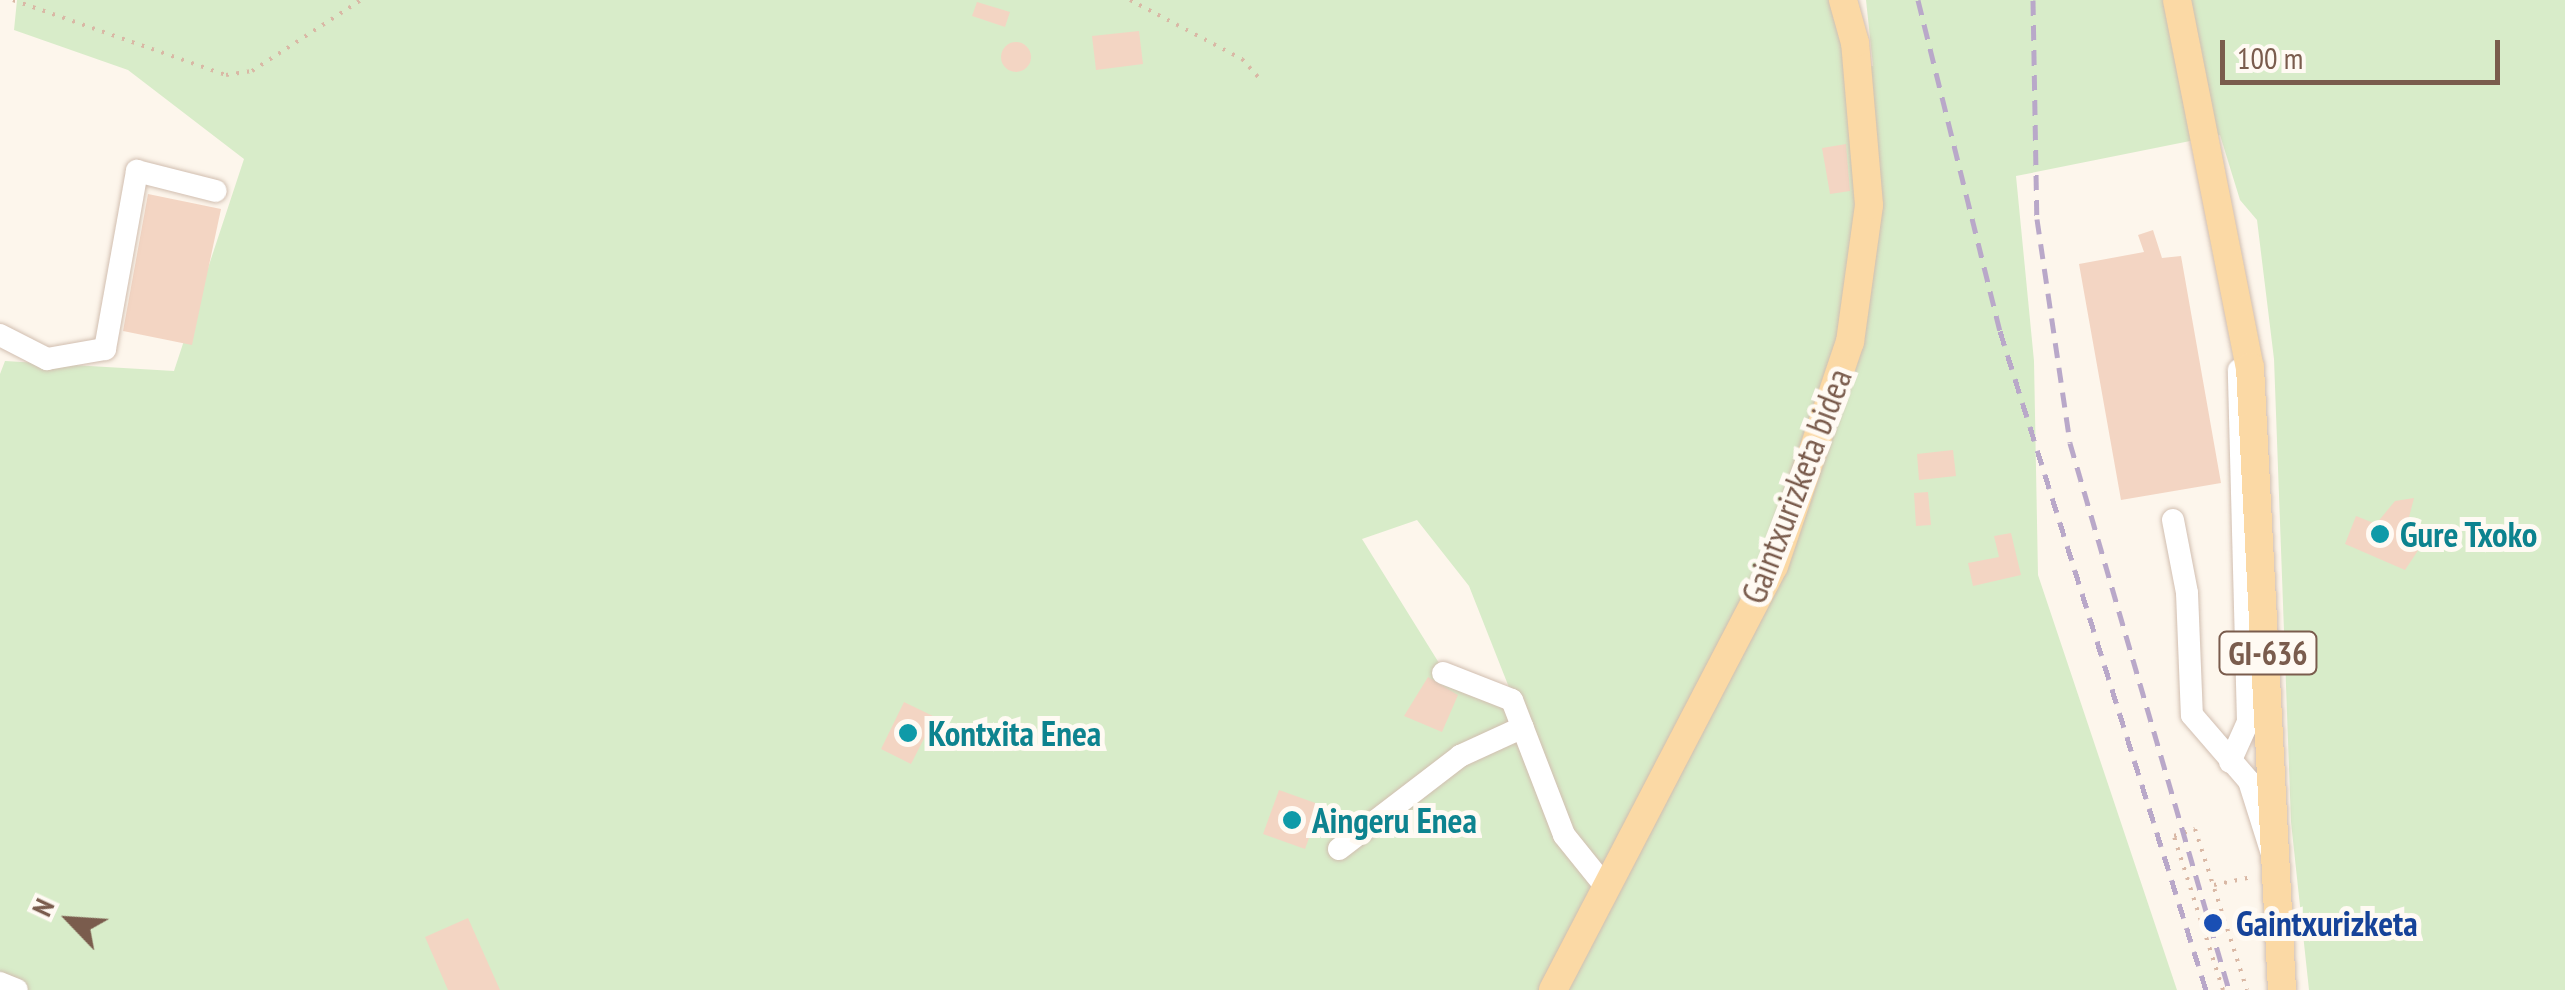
<!DOCTYPE html>
<html>
<head>
<meta charset="utf-8">
<style>
	body { margin:0 }
	#map { position:relative; width:2565px; height:990px; overflow:hidden; background:#fdf6ec; font-family:"PT Sans Narrow",sans-serif }
	div>[style] { position:absolute }
	.green>* { inset:0; background:#d8ecc9 }
	.building>* { inset:0; background:#f3d5c3 }
	.round { border-radius:50% }
	.path>* { height:4px; margin-top:-2px; transform-origin:0; background:repeating-linear-gradient(90deg,#d9b8a5 0 2.5px,transparent 0 10.5px) }
	.roads { filter:drop-shadow(0 0 2px #d1beb0) drop-shadow(0 0 2px #d1beb0) }
	.minor>* { height:22px; margin:-11px; padding:0 11px; transform-origin:11px; border-radius:11px; background:#fff }
	.major>* { height:28px; margin:-14px; padding:0 14px; transform-origin:14px; border-radius:14px; background:#fbd9a5 }
	.rail>* { height:5px; margin-top:-2.5px; transform-origin:0; background:repeating-linear-gradient(90deg,#b9a8c9 0 15px,transparent 0 25px) }
	.dots>* { width:28px; height:28px; translate:-50% -50%; box-sizing:border-box; border:5px solid #fffaf3; border-radius:50% }
	span { translate:-50% -50%; white-space:nowrap; text-align:center; line-height:1.15; -webkit-text-stroke:10px #fffaf3; paint-order:stroke }
	.shield-label span { padding:2px 8px; background:#fffaf3; border:2px solid; border-radius:8px; -webkit-text-stroke-width:0 }
	.shield-label { font-size:32px; color:#7a5c4d; font-weight:700 }
	.street-label { font-size:35px; color:#7a5c4d }
	.culture-label { font-size:35px; color:#0d838f; font-weight:700 }
	.left { translate:0 -50%; text-align:left }
	.transit-label { font-size:35px; color:#164399; font-weight:700 }
	.north { position:absolute; left:20px; top:870px; width:100px; height:100px; -webkit-text-stroke:8px #fffaf3; paint-order:stroke; rotate:295deg; font-size:28px; font-weight:700; line-height:40px; text-align:center; color:#7a5c4d }
	.north::after { content:''; display:block; margin:auto; width:35px; height:45px; background:#7a5c4d; clip-path:polygon(50% 0,100% 100%,50% 72%,0 100%) }
	.scale { position:absolute; left:2220px; top:40px; width:280px; height:45px; box-sizing:border-box; border:5px solid #7a5c4d; border-top:0; padding-left:12px; font-size:30px; line-height:35px; white-space:nowrap; color:#7a5c4d; -webkit-text-stroke:8px #fffaf3; paint-order:stroke }
</style>
</head>
<body>
<div id="map">
	<div class="green">
		<div style="clip-path:polygon(evenodd,17px 0,1835px 0,1857px 67px,1873px 66px,1866px 0,2565px 0,2565px 990px,2309px 990px,2291px 822px,2274px 359px,2257px 220px,2240px 200px,2220px 135px,2016px 176px,2034px 361px,2038px 575px,2177px 990px,0 990px,0 374px,5px 361px,174px 371px,244px 159px,128px 70px,14px 30px,17px 0,1417px 520px,1469px 586px,1510px 690px,1439px 663px,1362px 539px,1417px 520px)"></div>
	</div>
	<div class="building">
		<div style="clip-path:polygon(977px 2px,1010px 12px,1005px 27px,972px 16px)"></div>
		<div style="clip-path:polygon(1139px 31px,1143px 64px,1096px 70px,1092px 36px)"></div>
		<div class="round" style="left:1001px;top:42px;width:30px;height:30px"></div>
		<div style="clip-path:polygon(1846px 144px,1850px 191px,1830px 194px,1822px 148px)"></div>
		<div style="clip-path:polygon(148px 194px,221px 209px,192px 345px,123px 331px)"></div>
		<div style="clip-path:polygon(2153px 230px,2162px 258px,2181px 256px,2221px 483px,2121px 500px,2079px 264px,2144px 252px,2138px 235px)"></div>
		<div style="clip-path:polygon(1953px 450px,1956px 476px,1919px 480px,1917px 454px)"></div>
		<div style="clip-path:polygon(1928px 492px,1931px 525px,1916px 526px,1914px 493px)"></div>
		<div style="clip-path:polygon(2414px 498px,2406px 529px,2423px 543px,2405px 570px,2345px 544px,2356px 516px,2376px 524px,2395px 501px)"></div>
		<div style="clip-path:polygon(2011px 533px,2021px 575px,1973px 586px,1968px 563px,1999px 557px,1994px 536px)"></div>
		<div style="clip-path:polygon(1428px 677px,1458px 695px,1442px 732px,1404px 716px)"></div>
		<div style="clip-path:polygon(904px 702px,935px 717px,911px 764px,881px 749px)"></div>
		<div style="clip-path:polygon(1279px 790px,1321px 805px,1305px 849px,1263px 834px)"></div>
		<div style="clip-path:polygon(468px 918px,500px 990px,448px 990px,425px 937px)"></div>
	</div>
	<div class="path">
		<div style="left:13px;top:0;width:226px;rotate:19.4deg"></div>
		<div style="left:226px;top:75px;width:26px;rotate:-9deg"></div>
		<div style="left:252px;top:71px;width:130px;rotate:-33.1deg"></div>
		<div style="left:1130px;top:0;width:127px;rotate:27.8deg"></div>
		<div style="left:1242px;top:59px;width:31px;rotate:48deg"></div>
		<div style="left:2214px;top:885px;width:40px;rotate:-12deg"></div>
		<div style="left:2223px;top:990px;width:162px;rotate:-107.7deg"></div>
		<div style="left:2174px;top:836px;width:22px;rotate:-18deg"></div>
		<div style="left:2195px;top:829px;width:169px;rotate:72.1deg"></div>
	</div>
	<div class="roads">
		<div class="minor">
			<div style="left:0;top:335px;width:53px;rotate:27.1deg"></div>
			<div style="left:47px;top:359px;width:59px;rotate:-9.8deg"></div>
			<div style="left:105px;top:349px;width:181px;rotate:-79.8deg"></div>
			<div style="left:137px;top:171px;width:81px;rotate:14.2deg"></div>
			<div style="left:2173px;top:520px;width:74px;rotate:79.1deg"></div>
			<div style="left:2187px;top:593px;width:122px;rotate:87.7deg"></div>
			<div style="left:2192px;top:715px;width:87px;rotate:49.2deg"></div>
			<div style="left:2249px;top:781px;width:80px;rotate:72.5deg"></div>
			<div style="left:1443px;top:673px;width:74px;rotate:21.4deg"></div>
			<div style="left:1512px;top:700px;width:145px;rotate:68.9deg"></div>
			<div style="left:1564px;top:835px;width:65px;rotate:51.2deg"></div>
			<div style="left:2230px;top:762px;width:44px;rotate:-65.8deg"></div>
			<div style="left:2248px;top:722px;width:352px;rotate:-91.5deg"></div>
			<div style="left:1339px;top:849px;width:153px;rotate:-37.5deg"></div>
			<div style="left:1460px;top:756px;width:69px;rotate:-24.7deg"></div>
			<div style="left:0;top:983px;width:18px;rotate:22deg"></div>
		</div>
		<div class="major">
			<div style="left:2177px;top:0;width:374px;rotate:78.8deg"></div>
			<div style="left:2250px;top:367px;width:624px;rotate:87.06deg"></div>
			<div style="left:1553px;top:990px;width:478px;rotate:-62.5deg"></div>
			<div style="left:1774px;top:566px;width:237px;rotate:-71.3deg"></div>
			<div style="left:1850px;top:342px;width:138px;rotate:-82.1deg"></div>
			<div style="left:1869px;top:205px;width:163px;rotate:-94.9deg"></div>
			<div style="left:1855px;top:43px;width:45px;rotate:-105.6deg"></div>
		</div>
	</div>
	<div class="rail">
		<div style="left:1918px;top:0;width:341px;rotate:76.1deg"></div>
		<div style="left:2000px;top:331px;width:690px;rotate:72.64deg"></div>
		<div style="left:2033px;top:0;width:219px;rotate:89deg"></div>
		<div style="left:2037px;top:219px;width:226px;rotate:81.6deg"></div>
		<div style="left:2070px;top:443px;width:570px;rotate:73.79deg"></div>
	</div>
	<div class="dots">
		<div style="left:2380px;top:534px;background:#0f9aa8"></div>
		<div style="left:908px;top:733px;background:#0f9aa8"></div>
		<div style="left:1292px;top:820px;background:#0f9aa8"></div>
		<div style="left:2213px;top:923px;background:#1a4fb4"></div>
	</div>
	<div class="shield-label">
		<span style="left:2268px;top:653px">GI-636</span>
	</div>
	<div class="street-label">
		<span style="left:1796px;top:486px;rotate:-69deg">Gaintxurizketa bidea</span>
	</div>
	<div class="culture-label">
		<span class="left" style="left:2400px;top:534px">Gure Txoko</span>
		<span class="left" style="left:928px;top:733px">Kontxita Enea</span>
		<span class="left" style="left:1312px;top:820px">Aingeru Enea</span>
	</div>
	<div class="transit-label">
		<span class="left" style="left:2236px;top:923px">Gaintxurizketa</span>
	</div>
	<div class="north">N</div>
	<div class="scale">100 m</div>
</div>
</body>
</html>
